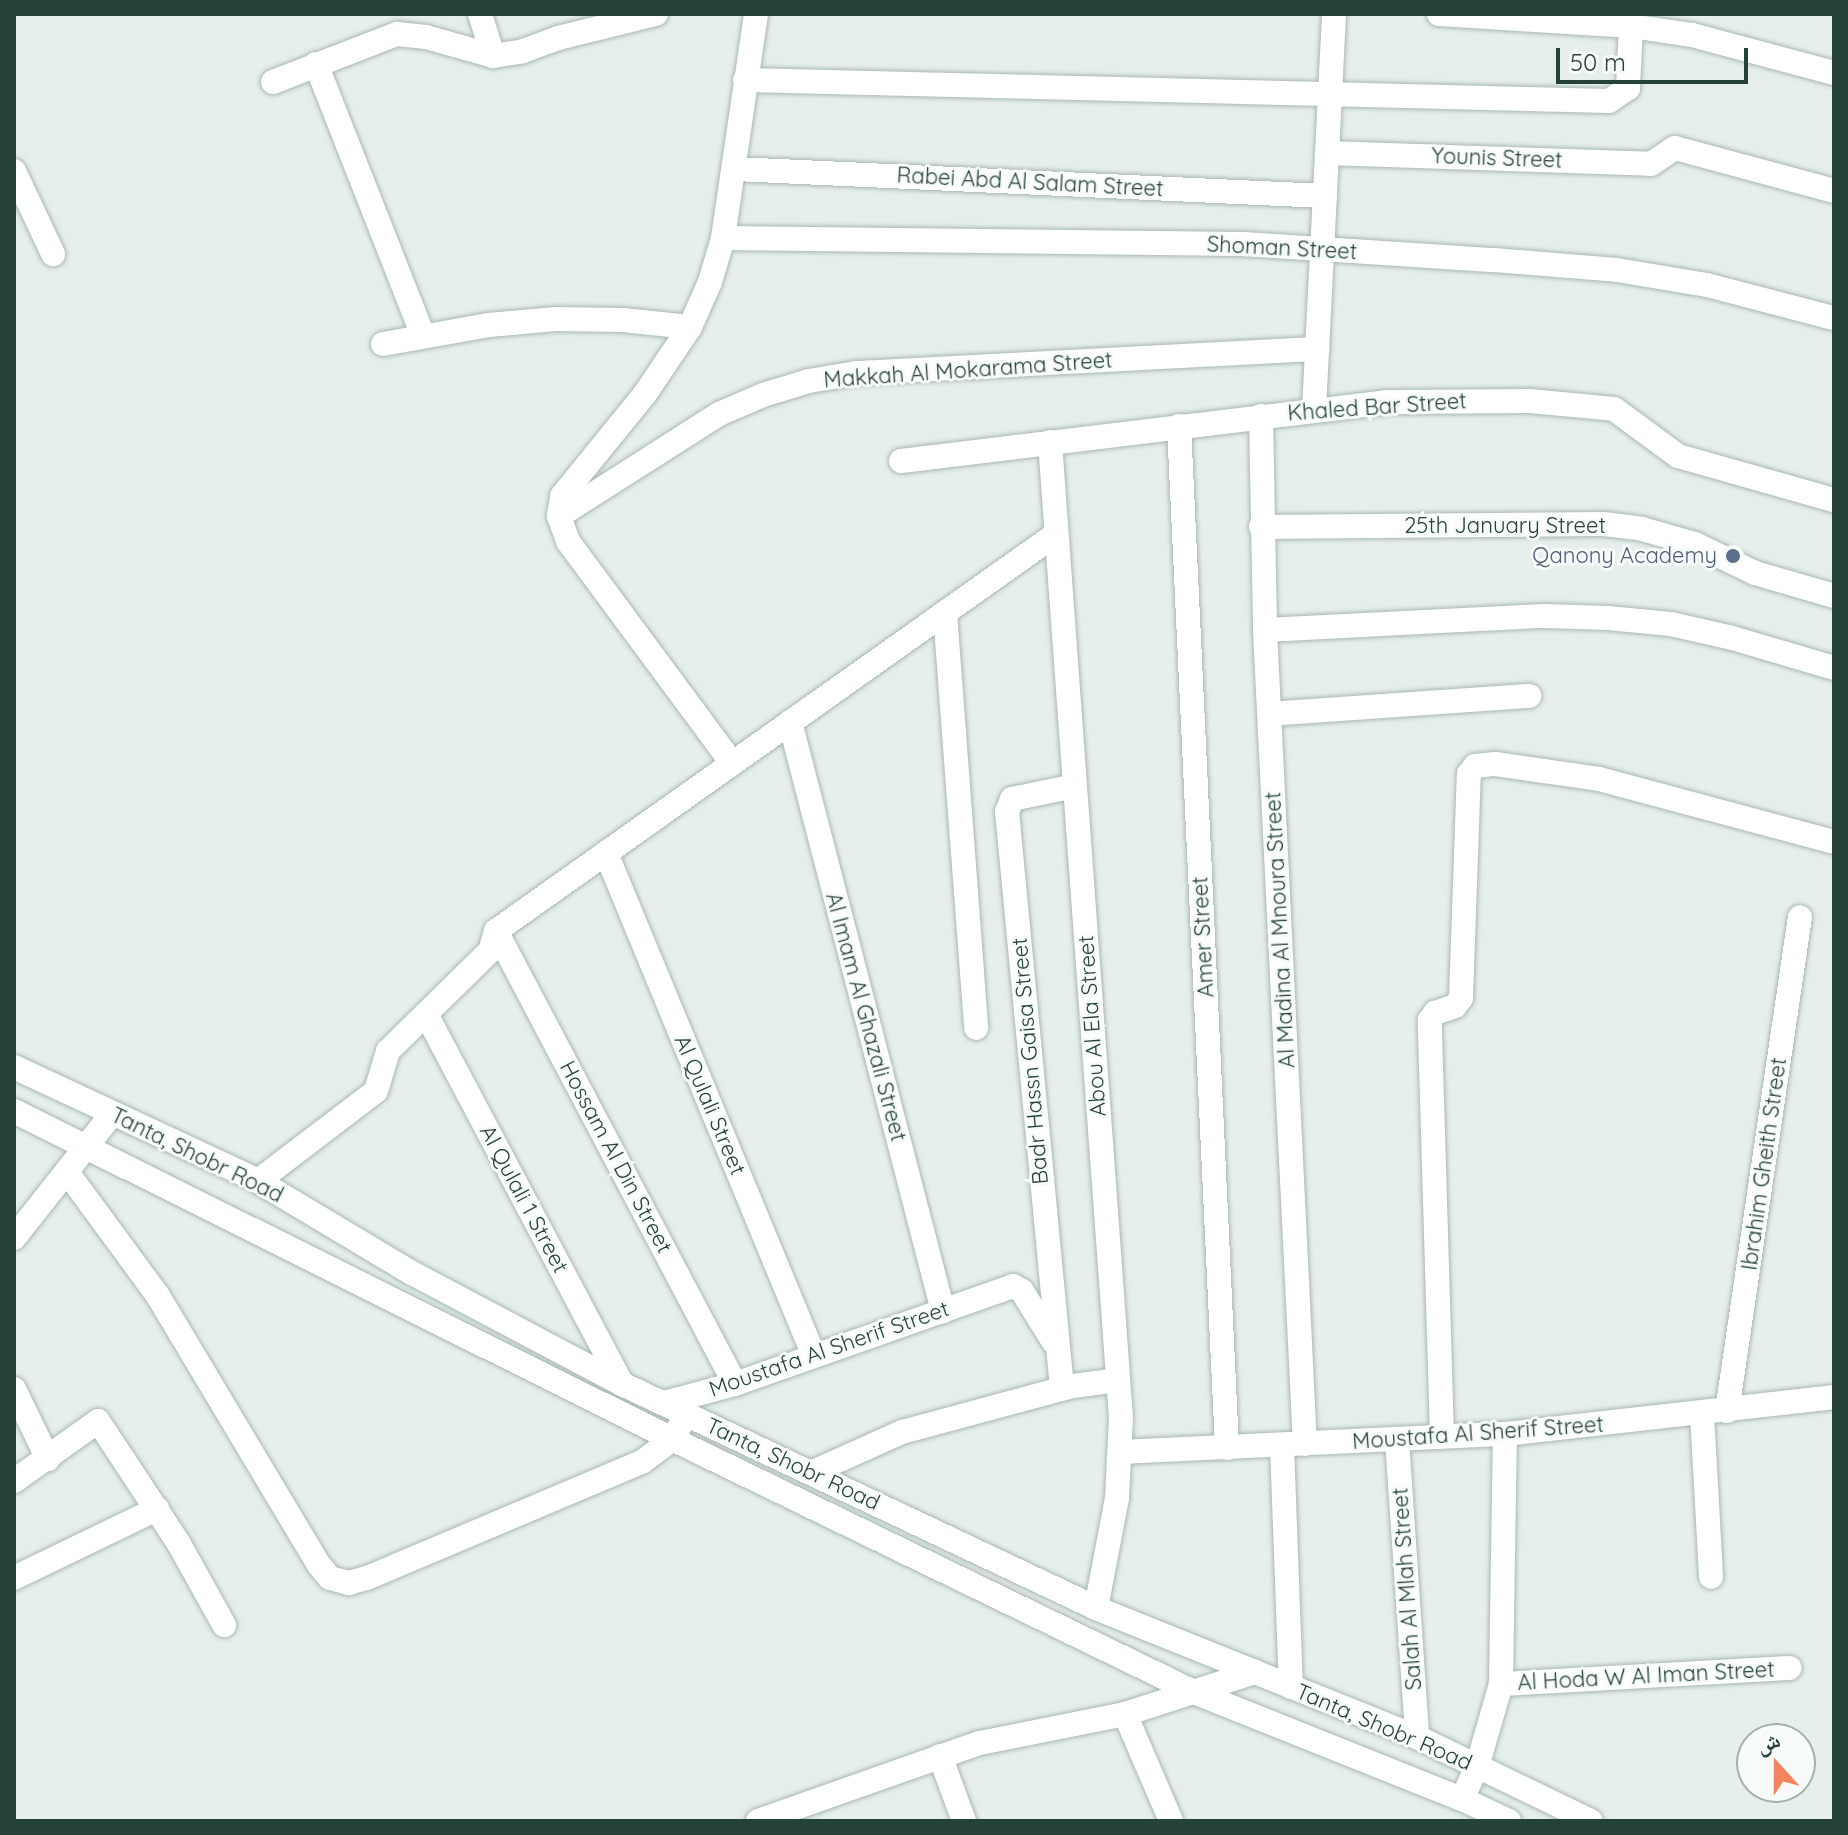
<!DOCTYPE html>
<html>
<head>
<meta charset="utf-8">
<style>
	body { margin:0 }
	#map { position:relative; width:1848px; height:1835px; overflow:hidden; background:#e6efeb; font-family:Quicksand,"Noto Naskh Arabic",sans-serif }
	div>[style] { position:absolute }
	.roads { filter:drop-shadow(0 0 2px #a8b8b2) drop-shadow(0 0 2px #a8b8b2) }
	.minor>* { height:24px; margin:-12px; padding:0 12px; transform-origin:12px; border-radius:12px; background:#fff }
	.tertiary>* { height:24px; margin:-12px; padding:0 12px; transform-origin:12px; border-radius:12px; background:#fff }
	.dots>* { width:22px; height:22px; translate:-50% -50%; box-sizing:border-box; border:4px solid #f7fbf9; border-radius:50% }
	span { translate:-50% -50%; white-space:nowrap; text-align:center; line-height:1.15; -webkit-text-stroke:6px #f7fbf9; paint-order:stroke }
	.street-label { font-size:22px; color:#24423a }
	.service-label { font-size:22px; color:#4e5e75 }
	.right { translate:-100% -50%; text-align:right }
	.frame { position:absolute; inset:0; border:16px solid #24423a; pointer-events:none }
	.north { position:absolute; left:1736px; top:1723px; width:80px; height:80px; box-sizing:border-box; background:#f7fbf9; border:2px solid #a3b1ad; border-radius:50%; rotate:339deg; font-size:22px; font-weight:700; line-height:32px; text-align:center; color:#24423a }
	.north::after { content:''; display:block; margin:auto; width:28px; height:36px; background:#f4845f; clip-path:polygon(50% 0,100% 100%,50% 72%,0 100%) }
	.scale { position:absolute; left:1556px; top:48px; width:192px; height:36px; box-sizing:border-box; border:4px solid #24423a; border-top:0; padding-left:10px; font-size:24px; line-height:28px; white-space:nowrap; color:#24423a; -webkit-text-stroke:6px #f7fbf9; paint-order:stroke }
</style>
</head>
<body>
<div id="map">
	<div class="roads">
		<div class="minor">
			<div style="left:480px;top:14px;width:44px;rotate:72.8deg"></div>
			<div style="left:1439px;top:14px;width:192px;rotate:3.6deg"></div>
			<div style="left:1631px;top:26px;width:62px;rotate:8.4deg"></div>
			<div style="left:1692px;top:35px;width:147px;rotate:15deg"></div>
			<div style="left:316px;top:64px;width:291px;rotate:68.5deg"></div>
			<div style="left:745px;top:80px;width:864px;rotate:1.39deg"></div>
			<div style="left:1609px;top:101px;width:23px;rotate:-34deg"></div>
			<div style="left:1628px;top:88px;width:62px;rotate:-87.2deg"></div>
			<div style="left:273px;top:82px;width:133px;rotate:-21.2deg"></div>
			<div style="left:397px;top:34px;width:29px;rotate:6deg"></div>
			<div style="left:426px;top:37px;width:70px;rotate:15.8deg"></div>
			<div style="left:493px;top:56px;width:30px;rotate:-9deg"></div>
			<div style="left:523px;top:51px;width:37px;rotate:-20deg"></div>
			<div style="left:558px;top:38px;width:101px;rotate:-13.8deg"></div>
			<div style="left:1327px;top:153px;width:324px;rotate:1.9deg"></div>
			<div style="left:1651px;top:164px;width:29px;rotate:-34deg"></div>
			<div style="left:1675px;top:148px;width:165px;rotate:15.1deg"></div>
			<div style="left:735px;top:169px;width:591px;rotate:2.62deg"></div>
			<div style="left:14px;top:171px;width:92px;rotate:64.8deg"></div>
			<div style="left:723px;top:238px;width:521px;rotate:0.66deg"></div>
			<div style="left:1244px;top:244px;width:251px;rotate:3.7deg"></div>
			<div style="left:1494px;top:260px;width:123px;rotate:4.6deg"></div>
			<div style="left:1617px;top:270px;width:91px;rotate:9.5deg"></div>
			<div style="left:1707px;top:285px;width:131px;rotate:14.6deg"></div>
			<div style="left:383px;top:344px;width:108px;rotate:-10.2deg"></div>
			<div style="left:489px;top:325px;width:67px;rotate:-5.1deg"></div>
			<div style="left:556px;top:319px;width:67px;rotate:0.9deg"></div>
			<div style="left:623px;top:320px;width:67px;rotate:6deg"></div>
			<div style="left:1314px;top:410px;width:397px;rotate:-87.1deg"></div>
			<div style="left:1261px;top:416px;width:214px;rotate:88.9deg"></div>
			<div style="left:1265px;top:630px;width:815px;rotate:87.19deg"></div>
			<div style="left:1179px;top:426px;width:1023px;rotate:87.31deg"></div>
			<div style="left:1050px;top:442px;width:978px;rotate:85.84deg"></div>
			<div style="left:1121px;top:1417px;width:81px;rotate:92.8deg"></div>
			<div style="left:1117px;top:1498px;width:112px;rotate:100.8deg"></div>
			<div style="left:901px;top:461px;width:489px;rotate:-6.9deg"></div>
			<div style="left:1386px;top:402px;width:144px;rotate:-0.4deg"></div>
			<div style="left:1530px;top:401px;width:84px;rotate:5.4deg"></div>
			<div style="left:1614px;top:409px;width:79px;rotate:36.3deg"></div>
			<div style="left:1678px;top:456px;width:162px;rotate:15.8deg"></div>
			<div style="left:559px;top:516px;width:190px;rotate:-32.5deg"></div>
			<div style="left:719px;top:414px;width:48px;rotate:-23.4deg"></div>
			<div style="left:763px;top:395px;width:48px;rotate:-16.9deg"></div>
			<div style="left:809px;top:381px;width:49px;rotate:-9.5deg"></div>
			<div style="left:857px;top:373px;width:461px;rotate:-3deg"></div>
			<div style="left:1261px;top:527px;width:343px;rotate:-0.5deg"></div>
			<div style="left:1604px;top:524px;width:38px;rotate:7deg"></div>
			<div style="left:1642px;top:529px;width:55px;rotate:15.8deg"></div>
			<div style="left:1695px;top:544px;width:67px;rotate:25.8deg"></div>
			<div style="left:1755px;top:573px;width:82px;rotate:16.2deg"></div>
			<div style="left:945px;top:613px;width:416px;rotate:85.7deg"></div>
			<div style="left:1265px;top:630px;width:279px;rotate:-2.9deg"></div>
			<div style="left:1544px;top:616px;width:64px;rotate:1.8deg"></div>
			<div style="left:1608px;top:618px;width:63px;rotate:5.4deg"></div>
			<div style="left:1671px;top:624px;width:63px;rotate:12.9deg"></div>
			<div style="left:1732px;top:638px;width:106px;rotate:16.4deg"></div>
			<div style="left:1269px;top:714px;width:261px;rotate:-4deg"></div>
			<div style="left:790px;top:722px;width:609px;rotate:75.44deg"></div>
			<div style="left:732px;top:763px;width:276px;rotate:-126.5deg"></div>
			<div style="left:568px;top:541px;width:27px;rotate:-110deg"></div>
			<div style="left:559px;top:516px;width:20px;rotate:-81deg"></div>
			<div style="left:562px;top:496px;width:132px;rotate:-50.9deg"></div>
			<div style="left:645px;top:394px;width:81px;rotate:-56.1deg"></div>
			<div style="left:690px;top:327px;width:49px;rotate:-66deg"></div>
			<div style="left:710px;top:282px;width:46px;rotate:-73.5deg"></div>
			<div style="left:723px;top:238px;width:226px;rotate:-81.6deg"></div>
			<div style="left:606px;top:853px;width:544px;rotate:67.53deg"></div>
			<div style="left:496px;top:931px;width:512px;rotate:62.18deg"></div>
			<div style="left:426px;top:1014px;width:419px;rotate:62.1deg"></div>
			<div style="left:67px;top:1172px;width:154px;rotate:53.7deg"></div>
			<div style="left:158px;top:1296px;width:313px;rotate:59.1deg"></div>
			<div style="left:319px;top:1565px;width:17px;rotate:50deg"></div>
			<div style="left:330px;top:1578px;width:20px;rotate:15deg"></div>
			<div style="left:349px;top:1583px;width:19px;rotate:-16deg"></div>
			<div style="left:367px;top:1578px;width:298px;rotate:-22.9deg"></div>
			<div style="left:642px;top:1462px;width:38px;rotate:-37deg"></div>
			<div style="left:672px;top:1439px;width:29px;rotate:-59deg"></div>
			<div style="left:258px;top:1181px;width:148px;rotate:-37.3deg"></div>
			<div style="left:376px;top:1091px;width:42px;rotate:-73.3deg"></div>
			<div style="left:388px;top:1051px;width:143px;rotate:-44.4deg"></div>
			<div style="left:490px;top:951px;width:21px;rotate:-73deg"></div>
			<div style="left:496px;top:931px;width:686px;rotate:-35.33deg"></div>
			<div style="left:14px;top:1238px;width:158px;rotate:-51.7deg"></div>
			<div style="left:1062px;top:1388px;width:579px;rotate:-95.45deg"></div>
			<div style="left:1007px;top:812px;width:14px;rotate:-69deg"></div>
			<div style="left:1012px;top:799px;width:64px;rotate:-11.7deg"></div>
			<div style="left:14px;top:1389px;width:78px;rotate:64.1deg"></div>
			<div style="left:664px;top:1403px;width:73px;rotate:-15deg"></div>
			<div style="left:735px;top:1384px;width:295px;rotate:-19.4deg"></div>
			<div style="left:1013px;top:1286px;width:10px;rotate:29deg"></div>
			<div style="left:1022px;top:1291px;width:59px;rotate:58.2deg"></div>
			<div style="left:1727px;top:1411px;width:499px;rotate:-81.6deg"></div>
			<div style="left:1702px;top:1414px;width:163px;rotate:86.8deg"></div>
			<div style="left:1442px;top:1436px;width:416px;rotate:-91.7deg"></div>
			<div style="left:1430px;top:1020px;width:9px;rotate:-54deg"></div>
			<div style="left:1435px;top:1013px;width:21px;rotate:-19deg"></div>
			<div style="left:1455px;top:1006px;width:10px;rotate:-53deg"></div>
			<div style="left:1461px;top:998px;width:224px;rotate:-88deg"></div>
			<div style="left:1469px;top:774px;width:10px;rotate:-53deg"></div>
			<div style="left:1475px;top:766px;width:20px;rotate:-6deg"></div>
			<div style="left:1495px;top:764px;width:105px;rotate:8.2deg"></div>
			<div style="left:1599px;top:779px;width:243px;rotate:15deg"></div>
			<div style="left:1397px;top:1440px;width:298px;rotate:86.1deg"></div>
			<div style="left:1282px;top:1445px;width:242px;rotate:87.9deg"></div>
			<div style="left:1121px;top:1452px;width:384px;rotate:-2.7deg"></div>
			<div style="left:1505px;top:1434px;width:331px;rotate:-6.4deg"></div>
			<div style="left:813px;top:1472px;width:98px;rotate:-24.2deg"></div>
			<div style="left:902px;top:1432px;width:177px;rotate:-15.1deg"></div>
			<div style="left:1073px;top:1386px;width:45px;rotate:-7.6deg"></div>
			<div style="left:14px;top:1481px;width:103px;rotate:-35.5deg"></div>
			<div style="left:98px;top:1421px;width:147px;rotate:56.6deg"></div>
			<div style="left:179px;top:1544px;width:93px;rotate:60.9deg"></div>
			<div style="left:14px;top:1578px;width:159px;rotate:-25.8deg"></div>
			<div style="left:1501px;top:1684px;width:289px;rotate:-3.2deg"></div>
			<div style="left:1125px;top:1714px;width:116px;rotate:66.7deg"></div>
			<div style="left:940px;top:1756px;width:69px;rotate:69.7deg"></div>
			<div style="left:1462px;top:1799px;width:35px;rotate:-65deg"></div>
			<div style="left:1477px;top:1767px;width:86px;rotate:-73.9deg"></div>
			<div style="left:1501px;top:1684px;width:250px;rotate:-89.1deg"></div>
			<div style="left:758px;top:1821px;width:235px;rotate:-19.4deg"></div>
			<div style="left:980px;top:1743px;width:148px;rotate:-11.3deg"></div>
			<div style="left:1125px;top:1714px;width:137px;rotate:-17.9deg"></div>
		</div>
		<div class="tertiary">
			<div style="left:14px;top:1067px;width:269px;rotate:25deg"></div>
			<div style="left:258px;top:1181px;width:179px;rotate:30.9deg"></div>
			<div style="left:412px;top:1273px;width:238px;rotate:27.9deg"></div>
			<div style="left:622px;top:1384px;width:524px;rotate:25.29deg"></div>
			<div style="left:1096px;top:1608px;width:346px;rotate:21.9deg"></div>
			<div style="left:1417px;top:1737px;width:193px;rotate:25.8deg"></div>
			<div style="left:14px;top:1111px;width:735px;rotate:26.5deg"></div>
			<div style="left:672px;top:1439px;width:580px;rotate:25.86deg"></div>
			<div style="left:1194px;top:1692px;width:289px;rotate:21.8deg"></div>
			<div style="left:1462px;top:1799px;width:52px;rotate:25.1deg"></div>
		</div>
	</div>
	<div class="dots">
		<div style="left:1733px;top:556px;background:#5c6f8a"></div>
	</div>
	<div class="street-label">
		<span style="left:1497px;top:158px;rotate:2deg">Younis Street</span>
		<span style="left:1030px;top:182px;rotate:3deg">Rabei Abd Al Salam Street</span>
		<span style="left:1282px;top:248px;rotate:3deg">Shoman Street</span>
		<span style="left:968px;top:370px;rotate:-4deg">Makkah Al Mokarama Street</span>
		<span style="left:1377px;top:407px;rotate:-4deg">Khaled Bar Street</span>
		<span style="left:1505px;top:526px">25th January Street</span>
		<span style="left:1280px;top:930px;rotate:-93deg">Al Madina Al Mnoura Street</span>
		<span style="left:1203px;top:937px;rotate:-93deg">Amer Street</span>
		<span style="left:866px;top:1017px;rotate:75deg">Al Imam Al Ghazali Street</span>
		<span style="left:1092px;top:1026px;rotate:-94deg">Abou Al Ela Street</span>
		<span style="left:1030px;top:1061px;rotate:-95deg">Badr Hassn Gaisa Street</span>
		<span style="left:710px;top:1105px;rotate:67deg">Al Qulali Street</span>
		<span style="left:197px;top:1155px;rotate:26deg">Tanta, Shobr Road</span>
		<span style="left:616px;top:1157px;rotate:62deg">Hossam Al Din Street</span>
		<span style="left:1764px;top:1164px;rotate:-82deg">Ibrahim Gheith Street</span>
		<span style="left:524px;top:1199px;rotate:62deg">Al Qulali 1 Street</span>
		<span style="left:829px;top:1349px;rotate:-19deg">Moustafa Al Sherif Street</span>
		<span style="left:1478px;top:1433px;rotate:-4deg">Moustafa Al Sherif Street</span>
		<span style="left:793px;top:1464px;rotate:25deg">Tanta, Shobr Road</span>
		<span style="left:1407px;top:1589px;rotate:-94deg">Salah Al Mlah Street</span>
		<span style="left:1646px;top:1676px;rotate:-3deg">Al Hoda W Al Iman Street</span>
		<span style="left:1384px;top:1727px;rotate:23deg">Tanta, Shobr Road</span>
	</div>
	<div class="service-label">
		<span class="right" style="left:1717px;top:556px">Qanony Academy</span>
	</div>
	<div class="frame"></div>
	<div class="north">ش</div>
	<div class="scale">50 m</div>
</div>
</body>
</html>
